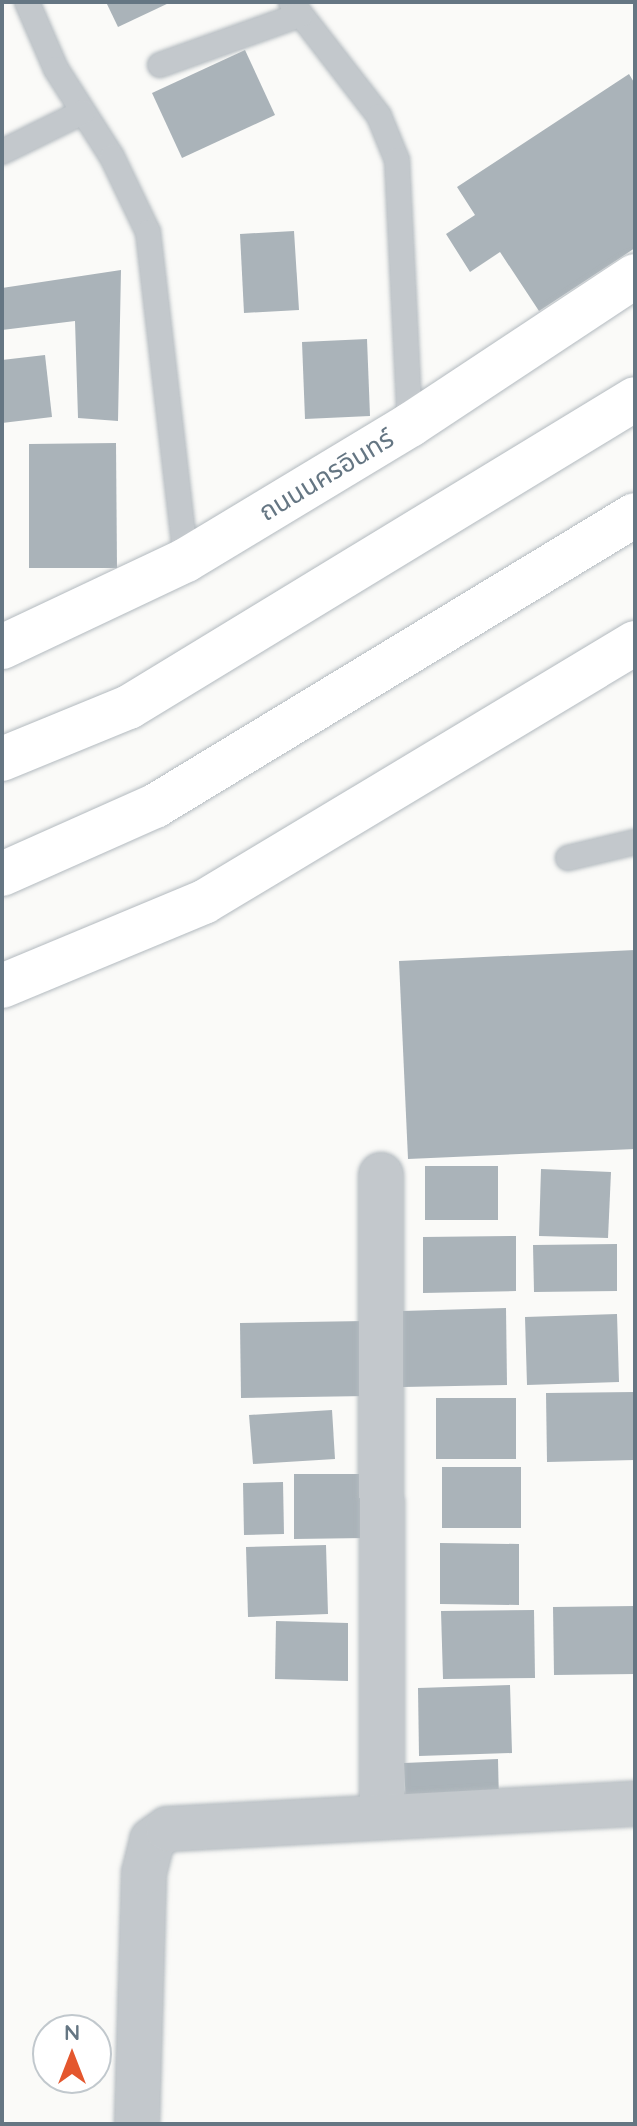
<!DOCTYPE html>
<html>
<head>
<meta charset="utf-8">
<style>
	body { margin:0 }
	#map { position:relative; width:637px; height:2126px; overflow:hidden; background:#fafaf8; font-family:Quicksand,"Noto Sans Thai",sans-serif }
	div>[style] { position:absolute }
	.building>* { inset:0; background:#aab3b9 }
	.roads { filter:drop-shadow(0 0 2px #b3babf) drop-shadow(0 0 2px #b3babf) }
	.service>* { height:24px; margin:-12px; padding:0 12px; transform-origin:12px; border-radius:12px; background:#c3c8cc }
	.minor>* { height:44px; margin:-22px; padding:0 22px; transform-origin:22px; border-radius:22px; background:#c3c8cc }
	.secondary>* { height:44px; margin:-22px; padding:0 22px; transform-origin:22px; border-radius:22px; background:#fff }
	.primary>* { height:44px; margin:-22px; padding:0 22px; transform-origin:22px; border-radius:22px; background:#fff }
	span { translate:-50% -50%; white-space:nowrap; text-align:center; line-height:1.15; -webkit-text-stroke:8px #fff; paint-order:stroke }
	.street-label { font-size:26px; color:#657683 }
	.frame { position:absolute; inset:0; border:4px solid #657683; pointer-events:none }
	.north { position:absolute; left:32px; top:2014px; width:80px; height:80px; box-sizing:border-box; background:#fff; border:2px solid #c1c8cd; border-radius:50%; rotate:0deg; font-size:22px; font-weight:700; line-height:32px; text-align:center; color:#657683 }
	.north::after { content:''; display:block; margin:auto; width:28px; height:36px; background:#e4572e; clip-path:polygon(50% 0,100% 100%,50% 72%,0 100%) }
</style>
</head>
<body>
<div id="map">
	<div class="building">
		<div style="clip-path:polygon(106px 2px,171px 2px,118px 27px)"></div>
		<div style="clip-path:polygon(245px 50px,275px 115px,182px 158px,152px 93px)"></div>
		<div style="clip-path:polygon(629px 74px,635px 84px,635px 248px,539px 311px,500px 252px,470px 272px,446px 234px,475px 215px,457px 187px)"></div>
		<div style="clip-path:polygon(294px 231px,299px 310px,244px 313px,240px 234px)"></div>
		<div style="clip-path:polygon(121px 270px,118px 421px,78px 418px,75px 321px,2px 330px,2px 288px)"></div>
		<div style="clip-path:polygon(367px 339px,370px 416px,305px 419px,302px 342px)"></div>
		<div style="clip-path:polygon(45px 355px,52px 417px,2px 423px,2px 360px)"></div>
		<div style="clip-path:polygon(116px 443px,117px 568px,29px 568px,29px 444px)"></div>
		<div style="clip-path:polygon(635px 950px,635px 1149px,408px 1159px,399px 961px)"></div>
		<div style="clip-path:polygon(425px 1166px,498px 1166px,498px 1220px,425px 1220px)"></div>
		<div style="clip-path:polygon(541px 1169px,611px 1172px,608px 1238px,539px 1236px)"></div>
		<div style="clip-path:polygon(516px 1236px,516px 1291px,423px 1293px,423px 1237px)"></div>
		<div style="clip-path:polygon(617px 1244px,617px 1291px,534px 1292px,533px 1245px)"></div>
		<div style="clip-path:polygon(506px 1308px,507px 1385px,403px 1387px,402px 1311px)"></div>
		<div style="clip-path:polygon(617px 1314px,619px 1382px,527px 1385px,525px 1317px)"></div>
		<div style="clip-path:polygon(366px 1321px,368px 1396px,241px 1398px,240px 1323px)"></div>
		<div style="clip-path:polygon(635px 1392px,635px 1460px,547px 1462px,546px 1393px)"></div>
		<div style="clip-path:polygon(436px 1398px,516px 1398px,516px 1459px,436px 1459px)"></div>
		<div style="clip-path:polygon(332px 1410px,335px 1459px,253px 1464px,249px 1415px)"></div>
		<div style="clip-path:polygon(442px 1467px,521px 1467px,521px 1528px,442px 1528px)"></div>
		<div style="clip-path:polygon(294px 1474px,366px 1474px,366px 1538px,294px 1539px)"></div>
		<div style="clip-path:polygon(283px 1482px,284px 1534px,244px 1535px,243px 1483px)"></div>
		<div style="clip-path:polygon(440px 1543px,519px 1544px,519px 1605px,440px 1604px)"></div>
		<div style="clip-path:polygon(326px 1545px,328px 1614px,248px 1617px,246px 1547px)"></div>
		<div style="clip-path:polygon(635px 1606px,635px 1674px,554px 1675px,553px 1607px)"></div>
		<div style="clip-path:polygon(534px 1610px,535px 1678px,443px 1679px,441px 1611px)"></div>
		<div style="clip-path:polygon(276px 1621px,348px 1623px,348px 1681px,275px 1679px)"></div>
		<div style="clip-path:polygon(510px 1685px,512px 1753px,419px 1756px,418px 1688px)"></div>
		<div style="clip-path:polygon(498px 1759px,499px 1803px,406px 1806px,404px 1763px)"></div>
	</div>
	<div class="roads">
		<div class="service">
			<div style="left:27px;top:2px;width:73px;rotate:66.6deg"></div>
			<div style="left:56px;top:69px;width:104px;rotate:57.5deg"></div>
			<div style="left:112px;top:157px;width:83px;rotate:64.4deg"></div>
			<div style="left:148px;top:232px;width:330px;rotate:83.4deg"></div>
			<div style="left:291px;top:2px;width:144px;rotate:52.3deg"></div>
			<div style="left:379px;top:116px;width:48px;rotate:67.8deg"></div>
			<div style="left:397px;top:160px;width:265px;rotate:87.2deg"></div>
			<div style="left:160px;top:65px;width:149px;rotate:-19.7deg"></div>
			<div style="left:2px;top:152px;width:90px;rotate:-26.3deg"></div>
			<div style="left:568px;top:858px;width:69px;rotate:-13.4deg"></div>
		</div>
		<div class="minor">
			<div style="left:381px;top:1175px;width:642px;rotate:89.91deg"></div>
			<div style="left:137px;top:2124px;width:251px;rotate:-88.4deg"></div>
			<div style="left:144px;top:1873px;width:34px;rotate:-76deg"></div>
			<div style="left:152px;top:1840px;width:19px;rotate:-35deg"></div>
			<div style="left:168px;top:1829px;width:468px;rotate:-3.1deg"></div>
		</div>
		<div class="secondary">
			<div style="left:2px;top:647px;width:204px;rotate:-25.3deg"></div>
			<div style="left:186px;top:560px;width:262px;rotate:-31.1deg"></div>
			<div style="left:410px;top:425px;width:270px;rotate:-33.5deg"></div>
			<div style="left:2px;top:986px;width:219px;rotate:-22.6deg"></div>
			<div style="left:204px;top:902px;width:503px;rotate:-31deg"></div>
		</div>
		<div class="primary">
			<div style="left:2px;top:759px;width:137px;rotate:-22.3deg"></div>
			<div style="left:129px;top:707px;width:592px;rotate:-31.33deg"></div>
			<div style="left:2px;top:874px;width:167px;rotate:-24deg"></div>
			<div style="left:155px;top:806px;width:561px;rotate:-31.23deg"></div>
		</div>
	</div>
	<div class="street-label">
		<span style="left:326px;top:475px;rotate:-31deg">ถนนนครอินทร์</span>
	</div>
	<div class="frame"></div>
	<div class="north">N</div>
</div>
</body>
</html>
